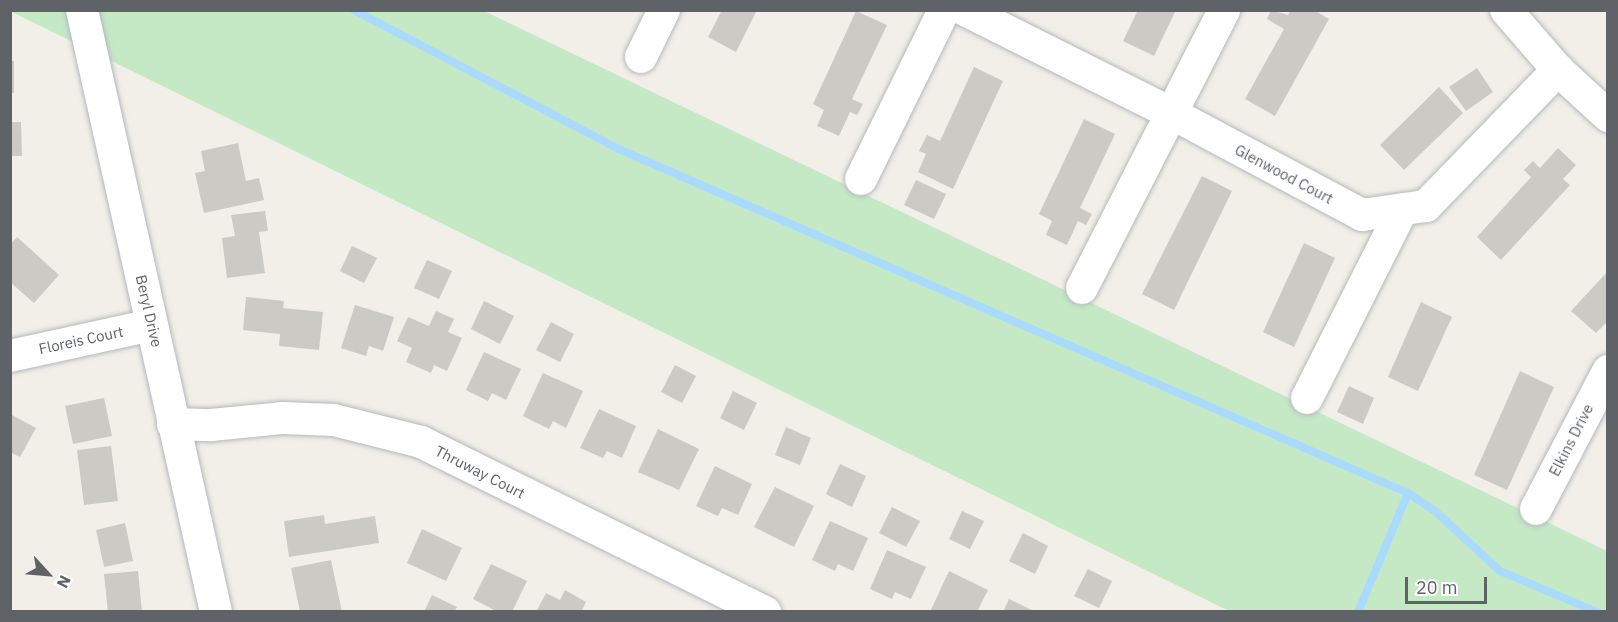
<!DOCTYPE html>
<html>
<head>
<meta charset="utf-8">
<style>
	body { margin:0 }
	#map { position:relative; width:1618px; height:622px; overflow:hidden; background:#f1efe8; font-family:"IBM Plex Sans",sans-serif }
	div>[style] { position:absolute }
	.green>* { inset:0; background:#c5e8c5 }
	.stream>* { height:8px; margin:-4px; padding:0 4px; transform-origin:4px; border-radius:4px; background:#aadaff }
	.building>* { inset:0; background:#cccac5 }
	.roads { filter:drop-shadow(0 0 2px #b5b8bc) drop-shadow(0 0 2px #b5b8bc) }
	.street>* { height:32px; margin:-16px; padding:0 16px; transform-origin:16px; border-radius:16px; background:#fff }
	span { translate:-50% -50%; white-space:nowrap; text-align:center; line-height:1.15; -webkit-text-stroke:4.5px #fff; paint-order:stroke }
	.street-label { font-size:15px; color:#5f6368 }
	.frame { position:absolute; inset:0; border:12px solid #5f6368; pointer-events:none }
	.north { position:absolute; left:18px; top:544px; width:60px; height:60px; -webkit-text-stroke:4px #fff; paint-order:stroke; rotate:116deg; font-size:16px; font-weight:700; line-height:24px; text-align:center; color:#5f6368 }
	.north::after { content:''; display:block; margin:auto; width:21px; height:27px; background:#5f6368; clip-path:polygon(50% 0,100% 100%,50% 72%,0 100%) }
	.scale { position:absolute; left:1405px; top:577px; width:82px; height:27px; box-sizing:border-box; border:3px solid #5f6368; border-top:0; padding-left:8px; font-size:18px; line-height:21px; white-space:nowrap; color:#5f6368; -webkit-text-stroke:4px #fff; paint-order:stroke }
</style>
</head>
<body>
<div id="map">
	<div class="green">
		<div style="clip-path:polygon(10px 11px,484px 11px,1607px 551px,1607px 611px,1229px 611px)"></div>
	</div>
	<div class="stream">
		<div style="left:354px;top:10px;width:301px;rotate:27.7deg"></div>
		<div style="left:621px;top:150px;width:858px;rotate:23.55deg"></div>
		<div style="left:1408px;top:493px;width:34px;rotate:34deg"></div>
		<div style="left:1436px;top:512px;width:87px;rotate:42.7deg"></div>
		<div style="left:1500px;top:571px;width:105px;rotate:22.9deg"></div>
		<div style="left:1358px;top:612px;width:129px;rotate:-67.2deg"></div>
	</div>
	<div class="building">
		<div style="clip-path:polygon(722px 10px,757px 10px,736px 52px,708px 37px)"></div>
		<div style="clip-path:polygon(1138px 10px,1176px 10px,1154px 56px,1123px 41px)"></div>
		<div style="clip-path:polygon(1271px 10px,1288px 15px,1291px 10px,1314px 10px,1329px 19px,1275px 116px,1245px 99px,1284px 29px,1267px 19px)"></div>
		<div style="clip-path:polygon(856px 11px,887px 25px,852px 99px,863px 104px,857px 115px,850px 112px,839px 136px,817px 126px,824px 110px,813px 104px)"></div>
		<div style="clip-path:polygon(10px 61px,14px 61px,14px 93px,10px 93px)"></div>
		<div style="clip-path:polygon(974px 67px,1003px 81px,953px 189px,918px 172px,926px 154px,919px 151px,927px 135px,940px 141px)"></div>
		<div style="clip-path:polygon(1477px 68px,1493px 92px,1466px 111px,1449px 87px)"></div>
		<div style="clip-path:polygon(1439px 87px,1463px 113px,1404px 170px,1380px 145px)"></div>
		<div style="clip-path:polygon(1084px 119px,1115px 134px,1080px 208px,1092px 214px,1086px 225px,1078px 221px,1067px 245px,1046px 235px,1052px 221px,1039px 214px)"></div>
		<div style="clip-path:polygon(10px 122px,21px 122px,22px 156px,10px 156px)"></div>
		<div style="clip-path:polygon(238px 143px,246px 181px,259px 178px,264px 200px,204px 213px,195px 173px,205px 171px,201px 151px)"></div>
		<div style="clip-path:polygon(1558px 148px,1576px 165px,1563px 179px,1570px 185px,1501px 260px,1477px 237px,1531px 177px,1524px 170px,1533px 161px,1540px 168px)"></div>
		<div style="clip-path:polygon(1202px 176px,1232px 191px,1174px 310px,1142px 294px)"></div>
		<div style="clip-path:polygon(916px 180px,946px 194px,934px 219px,904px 205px)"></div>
		<div style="clip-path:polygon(265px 211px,268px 231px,259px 232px,265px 273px,227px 278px,222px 238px,235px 236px,231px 215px)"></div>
		<div style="clip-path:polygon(17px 237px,59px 275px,34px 303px,10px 282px,10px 245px)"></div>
		<div style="clip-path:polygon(1304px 243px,1335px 258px,1294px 347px,1263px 332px)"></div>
		<div style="clip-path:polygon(352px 246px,377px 258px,364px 283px,340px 271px)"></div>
		<div style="clip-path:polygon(427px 260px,452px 271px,439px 299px,414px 288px)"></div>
		<div style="clip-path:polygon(1608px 271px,1608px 321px,1596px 333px,1571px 311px)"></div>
		<div style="clip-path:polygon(246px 297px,284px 301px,283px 308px,323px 312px,319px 350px,279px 346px,280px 334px,243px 330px)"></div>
		<div style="clip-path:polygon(484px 301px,514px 316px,500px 344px,471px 329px)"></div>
		<div style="clip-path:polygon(1421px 302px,1452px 317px,1418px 391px,1388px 377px)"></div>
		<div style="clip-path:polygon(355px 305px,394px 317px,383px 351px,369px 346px,366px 356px,341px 348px)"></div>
		<div style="clip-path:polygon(436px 311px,454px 319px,448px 332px,462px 338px,447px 371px,434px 365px,431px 373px,406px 362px,412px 348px,397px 341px,408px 317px,429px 326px)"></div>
		<div style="clip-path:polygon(551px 322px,574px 334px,560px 362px,536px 350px)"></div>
		<div style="clip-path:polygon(484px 352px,521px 369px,506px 400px,492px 393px,488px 401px,466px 390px)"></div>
		<div style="clip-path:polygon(675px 365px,696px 376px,682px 403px,661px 392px)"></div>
		<div style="clip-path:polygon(1520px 371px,1554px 387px,1507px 490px,1474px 475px)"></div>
		<div style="clip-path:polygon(543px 373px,583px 391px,566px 428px,553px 421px,549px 429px,523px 416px)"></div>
		<div style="clip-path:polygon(1349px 386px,1374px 398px,1363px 424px,1337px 412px)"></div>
		<div style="clip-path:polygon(733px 391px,757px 403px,744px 430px,720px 418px)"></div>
		<div style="clip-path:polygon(104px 398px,112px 436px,73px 444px,65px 406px)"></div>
		<div style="clip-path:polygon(599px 409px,636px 426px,622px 458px,607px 451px,603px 458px,580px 448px)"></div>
		<div style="clip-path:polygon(10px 414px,36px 428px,20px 457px,10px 452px)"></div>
		<div style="clip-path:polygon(786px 427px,811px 438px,800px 465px,775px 455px)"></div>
		<div style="clip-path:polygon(658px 429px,699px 449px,679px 490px,638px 472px)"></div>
		<div style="clip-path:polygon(111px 446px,118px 501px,84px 505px,77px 450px)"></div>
		<div style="clip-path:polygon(840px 464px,866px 476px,852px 507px,826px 494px)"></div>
		<div style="clip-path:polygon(715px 466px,752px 484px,738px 515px,722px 508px,718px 516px,696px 506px)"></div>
		<div style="clip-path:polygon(775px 487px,814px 506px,794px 547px,754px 527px)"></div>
		<div style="clip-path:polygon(892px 507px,920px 521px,906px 547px,879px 533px)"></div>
		<div style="clip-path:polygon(962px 511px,984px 521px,970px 549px,949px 539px)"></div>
		<div style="clip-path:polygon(324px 515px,325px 524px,375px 516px,379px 543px,289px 557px,284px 521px)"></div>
		<div style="clip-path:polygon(830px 521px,868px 538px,853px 571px,838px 564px,835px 571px,812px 560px)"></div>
		<div style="clip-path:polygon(125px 523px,133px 561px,104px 567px,96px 530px)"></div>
		<div style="clip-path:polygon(422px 529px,462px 548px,446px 581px,407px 563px)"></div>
		<div style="clip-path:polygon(1023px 533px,1048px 546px,1035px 574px,1009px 561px)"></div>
		<div style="clip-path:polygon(887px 550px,926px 567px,911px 599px,895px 592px,892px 599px,870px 589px)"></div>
		<div style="clip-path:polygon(331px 560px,342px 612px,300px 612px,291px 568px)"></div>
		<div style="clip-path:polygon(491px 564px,527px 581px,512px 612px,498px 612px,473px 599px)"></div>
		<div style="clip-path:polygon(1088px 569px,1112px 581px,1099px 608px,1074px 596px)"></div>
		<div style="clip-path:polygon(138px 571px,142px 612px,108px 612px,104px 574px)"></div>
		<div style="clip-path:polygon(949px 571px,988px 590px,977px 612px,930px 612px)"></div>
		<div style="clip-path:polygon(565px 590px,586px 602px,581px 612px,536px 612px,546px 593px,560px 600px)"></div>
		<div style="clip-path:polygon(432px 595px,457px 607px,454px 612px,424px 612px)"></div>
		<div style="clip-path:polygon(1009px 599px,1036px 612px,1003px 612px)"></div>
	</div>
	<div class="roads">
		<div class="street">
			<div style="left:82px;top:10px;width:617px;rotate:77.45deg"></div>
			<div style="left:965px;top:10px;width:230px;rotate:26.6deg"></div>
			<div style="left:1171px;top:113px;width:217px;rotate:28.1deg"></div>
			<div style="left:1362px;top:215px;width:65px;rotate:-8deg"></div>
			<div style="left:1426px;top:206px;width:190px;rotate:-45.9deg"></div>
			<div style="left:1506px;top:10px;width:79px;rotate:49.1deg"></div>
			<div style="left:1558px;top:70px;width:68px;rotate:42.6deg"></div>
			<div style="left:641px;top:57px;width:52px;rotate:-63.9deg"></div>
			<div style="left:861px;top:179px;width:188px;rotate:-63.8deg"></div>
			<div style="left:1082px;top:288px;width:312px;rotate:-62.9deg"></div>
			<div style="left:10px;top:356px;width:145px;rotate:-12.3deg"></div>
			<div style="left:1307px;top:398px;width:211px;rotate:-63.2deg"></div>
			<div style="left:173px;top:424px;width:38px;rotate:2deg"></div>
			<div style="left:211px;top:425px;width:71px;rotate:-5.6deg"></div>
			<div style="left:282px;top:418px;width:52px;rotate:2.2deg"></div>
			<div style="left:334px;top:420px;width:90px;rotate:14.2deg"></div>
			<div style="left:421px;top:442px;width:384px;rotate:26.3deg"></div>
			<div style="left:1536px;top:509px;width:156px;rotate:-62.4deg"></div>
		</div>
	</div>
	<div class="street-label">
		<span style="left:1284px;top:174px;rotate:28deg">Glenwood Court</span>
		<span style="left:149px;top:311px;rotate:77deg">Beryl Drive</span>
		<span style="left:81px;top:340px;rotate:-12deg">Floreis Court</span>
		<span style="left:1571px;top:440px;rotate:-63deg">Elkins Drive</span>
		<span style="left:480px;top:472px;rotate:27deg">Thruway Court</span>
	</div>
	<div class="frame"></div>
	<div class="north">N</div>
	<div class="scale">20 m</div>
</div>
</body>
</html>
